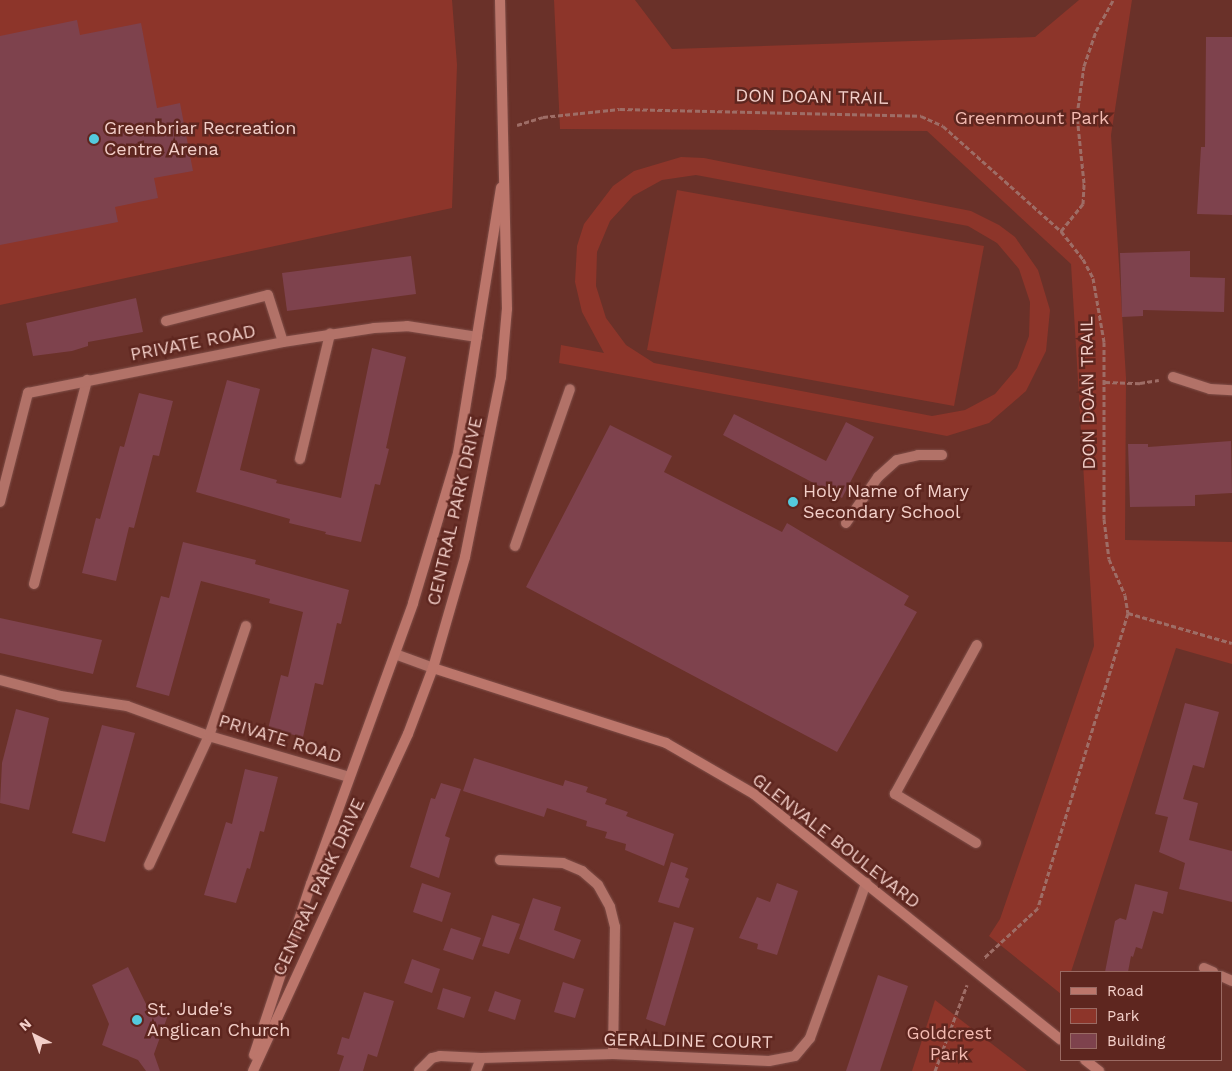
<!DOCTYPE html>
<html>
<head>
<meta charset="utf-8">
<style>
	body { margin:0 }
	#map { position:relative; width:1232px; height:1071px; overflow:hidden; background:#6a3129; font-family:"Work Sans",sans-serif }
	div>[style] { position:absolute }
	.green>* { inset:0; background:#8d352a }
	.building>* { inset:0; background:#7e424d }
	.path>* { height:3px; margin-top:-1.5px; transform-origin:0; background:repeating-linear-gradient(90deg,#9e6d66 0 5px,transparent 0 7.5px) }
	.roads { filter:drop-shadow(0 0 1px #7f4e48) drop-shadow(0 0 1px #7f4e48) }
	.lane>* { height:10px; margin:-5px; padding:0 5px; transform-origin:5px; border-radius:5px; background:#b27268 }
	.street>* { height:10px; margin:-5px; padding:0 5px; transform-origin:5px; border-radius:5px; background:#b27268 }
	.secondary>* { height:10px; margin:-5px; padding:0 5px; transform-origin:5px; border-radius:5px; background:#bc766b }
	.dots>* { width:14px; height:14px; translate:-50% -50%; box-sizing:border-box; border:2px solid #5e261f; border-radius:50% }
	span { translate:-50% -50%; white-space:nowrap; text-align:center; line-height:1.15; -webkit-text-stroke:5px #5e261f; paint-order:stroke }
	.street-label { font-size:18px; color:#f3cfc9 }
	.park-label { font-size:18px; color:#f4bbb2 }
	.poi-label { font-size:18px; color:#f3cfc9 }
	.left { translate:0 -50%; text-align:left }
	.legend { position:absolute; left:1060px; top:971px; width:162px; height:90px; box-sizing:border-box; background:#5e261f; border:1px solid #9a6a63; margin:0; padding:6px 9px; list-style:none; font-size:15px; color:#f3cfc9 }
	.legend li { display:flex; align-items:center; gap:10px; height:25px }
	.legend b { width:25px; border:1px solid #9a6a63 }
	.north { position:absolute; left:10px; top:1011px; width:50px; height:50px; -webkit-text-stroke:4px #5e261f; paint-order:stroke; rotate:319deg; font-size:14px; font-weight:700; line-height:20px; text-align:center; color:#f3cfc9 }
	.north::after { content:''; display:block; margin:auto; width:18px; height:22px; background:#f3cfc9; clip-path:polygon(50% 0,100% 100%,50% 72%,0 100%) }
</style>
</head>
<body>
<div id="map">
	<div class="green">
		<div style="clip-path:polygon(0 0,452px 0,457px 65px,452px 208px,0 305px)"></div>
		<div style="clip-path:polygon(554px 0,635px 0,672px 49px,1035px 37px,1079px 0,1132px 0,1111px 135px,1126px 378px,1125px 540px,1232px 542px,1232px 664px,1176px 648px,1071px 972px,1061px 972px,1061px 994px,989px 936px,1000px 919px,1094px 646px,1071px 264px,927px 131px,560px 129px)"></div>
		<div style="clip-path:polygon(evenodd,681px 157px,704px 158px,971px 211px,999px 225px,1015px 237px,1038px 270px,1050px 310px,1046px 351px,1026px 391px,989px 423px,947px 436px,559px 363px,561px 345px,604px 353px,582px 312px,575px 282px,577px 246px,584px 224px,613px 186px,634px 171px,681px 157px,696px 175px,968px 226px,997px 243px,1019px 269px,1030px 302px,1029px 336px,1017px 368px,995px 394px,965px 410px,932px 416px,654px 363px,626px 345px,606px 318px,596px 286px,597px 252px,610px 221px,633px 196px,662px 180px,696px 175px)"></div>
		<div style="clip-path:polygon(677px 190px,984px 246px,954px 406px,647px 350px)"></div>
		<div style="clip-path:polygon(935px 1000px,1027px 1071px,912px 1071px)"></div>
	</div>
	<div class="building">
		<div style="clip-path:polygon(77px 20px,80px 35px,141px 23px,157px 108px,180px 103px,193px 171px,154px 178px,158px 198px,115px 207px,118px 222px,0 245px,0 36px)"></div>
		<div style="clip-path:polygon(1206px 37px,1232px 37px,1232px 215px,1197px 214px,1201px 147px,1205px 147px)"></div>
		<div style="clip-path:polygon(1190px 251px,1190px 277px,1225px 278px,1224px 312px,1143px 310px,1143px 316px,1122px 317px,1120px 253px)"></div>
		<div style="clip-path:polygon(411px 256px,416px 294px,287px 311px,282px 273px)"></div>
		<div style="clip-path:polygon(136px 298px,143px 332px,88px 342px,88px 346px,72px 351px,33px 356px,26px 323px)"></div>
		<div style="clip-path:polygon(372px 348px,406px 357px,386px 448px,389px 449px,380px 485px,375px 484px,361px 542px,325px 534px,326px 532px,289px 523px,290px 519px,196px 492px,227px 380px,260px 389px,240px 470px,277px 480px,276px 483px,341px 498px)"></div>
		<div style="clip-path:polygon(139px 393px,173px 401px,159px 456px,153px 455px,134px 528px,129px 527px,116px 581px,82px 573px,96px 518px,100px 519px,120px 446px,124px 447px)"></div>
		<div style="clip-path:polygon(734px 414px,826px 461px,846px 422px,874px 437px,842px 498px,723px 435px)"></div>
		<div style="clip-path:polygon(610px 425px,672px 456px,664px 472px,782px 532px,787px 523px,909px 596px,904px 605px,917px 612px,837px 752px,526px 587px)"></div>
		<div style="clip-path:polygon(1231px 441px,1232px 493px,1195px 495px,1195px 506px,1130px 507px,1128px 444px,1148px 444px,1148px 447px)"></div>
		<div style="clip-path:polygon(183px 542px,256px 560px,255px 564px,349px 590px,341px 624px,337px 623px,323px 685px,315px 683px,303px 737px,268px 729px,281px 675px,288px 677px,303px 612px,269px 603px,270px 599px,201px 581px,169px 696px,136px 687px,161px 596px,169px 598px)"></div>
		<div style="clip-path:polygon(0 618px,102px 640px,93px 674px,0 653px)"></div>
		<div style="clip-path:polygon(1185px 703px,1219px 712px,1204px 768px,1193px 765px,1183px 799px,1198px 803px,1189px 840px,1232px 851px,1232px 902px,1179px 889px,1185px 863px,1159px 852px,1168px 817px,1155px 814px)"></div>
		<div style="clip-path:polygon(16px 709px,49px 718px,29px 810px,0 803px,2px 763px)"></div>
		<div style="clip-path:polygon(102px 725px,135px 733px,105px 842px,72px 833px)"></div>
		<div style="clip-path:polygon(474px 758px,563px 786px,565px 780px,588px 787px,586px 792px,607px 799px,605px 804px,628px 812px,626px 816px,674px 834px,664px 866px,625px 850px,626px 844px,605px 838px,607px 832px,586px 826px,587px 821px,547px 808px,544px 817px,463px 791px)"></div>
		<div style="clip-path:polygon(245px 769px,278px 777px,264px 832px,260px 831px,250px 869px,247px 868px,236px 903px,204px 895px,226px 822px,232px 824px)"></div>
		<div style="clip-path:polygon(441px 783px,461px 789px,445px 836px,450px 838px,439px 878px,410px 867px,431px 798px,435px 799px)"></div>
		<div style="clip-path:polygon(671px 862px,688px 868px,685px 877px,689px 879px,679px 908px,658px 902px)"></div>
		<div style="clip-path:polygon(422px 883px,451px 893px,442px 922px,413px 912px)"></div>
		<div style="clip-path:polygon(777px 883px,798px 891px,777px 955px,757px 949px,758px 944px,739px 938px,757px 897px,770px 902px)"></div>
		<div style="clip-path:polygon(1135px 884px,1168px 892px,1163px 914px,1153px 911px,1142px 949px,1136px 947px,1133px 957px,1131px 956px,1128px 972px,1105px 972px,1115px 921px,1120px 918px,1126px 920px)"></div>
		<div style="clip-path:polygon(533px 898px,561px 907px,554px 930px,581px 940px,574px 959px,519px 939px)"></div>
		<div style="clip-path:polygon(492px 915px,520px 924px,509px 954px,482px 946px)"></div>
		<div style="clip-path:polygon(674px 922px,694px 928px,665px 1026px,646px 1019px)"></div>
		<div style="clip-path:polygon(451px 928px,481px 938px,473px 960px,443px 950px)"></div>
		<div style="clip-path:polygon(412px 959px,440px 969px,432px 993px,404px 983px)"></div>
		<div style="clip-path:polygon(128px 967px,147px 1006px,168px 1015px,154px 1054px,160px 1071px,146px 1071px,138px 1060px,102px 1045px,109px 1024px,92px 985px)"></div>
		<div style="clip-path:polygon(878px 975px,908px 986px,880px 1071px,846px 1071px)"></div>
		<div style="clip-path:polygon(563px 982px,584px 989px,575px 1018px,554px 1012px)"></div>
		<div style="clip-path:polygon(443px 988px,471px 997px,464px 1018px,437px 1009px)"></div>
		<div style="clip-path:polygon(495px 991px,521px 1000px,515px 1020px,488px 1011px)"></div>
		<div style="clip-path:polygon(364px 992px,394px 1001px,377px 1057px,368px 1054px,363px 1071px,339px 1071px,344px 1056px,337px 1054px,342px 1037px,349px 1039px)"></div>
	</div>
	<div class="path">
		<div style="left:517px;top:125px;width:27px;rotate:-17deg"></div>
		<div style="left:543px;top:117px;width:77px;rotate:-5.9deg"></div>
		<div style="left:620px;top:109px;width:301px;rotate:1.3deg"></div>
		<div style="left:921px;top:116px;width:24px;rotate:24deg"></div>
		<div style="left:943px;top:126px;width:158px;rotate:41.7deg"></div>
		<div style="left:1061px;top:231px;width:36px;rotate:52deg"></div>
		<div style="left:1083px;top:259px;width:21px;rotate:62deg"></div>
		<div style="left:1093px;top:278px;width:65px;rotate:80.2deg"></div>
		<div style="left:1104px;top:342px;width:177px;rotate:90deg"></div>
		<div style="left:1104px;top:519px;width:40px;rotate:82.9deg"></div>
		<div style="left:1109px;top:559px;width:39px;rotate:66deg"></div>
		<div style="left:1125px;top:595px;width:18px;rotate:81deg"></div>
		<div style="left:1128px;top:613px;width:308px;rotate:107deg"></div>
		<div style="left:1038px;top:908px;width:75px;rotate:137.2deg"></div>
		<div style="left:1061px;top:231px;width:35px;rotate:-51deg"></div>
		<div style="left:1083px;top:204px;width:21px;rotate:-87deg"></div>
		<div style="left:1084px;top:183px;width:68px;rotate:-95.9deg"></div>
		<div style="left:1077px;top:115px;width:49px;rotate:-81.9deg"></div>
		<div style="left:1084px;top:66px;width:37px;rotate:-71deg"></div>
		<div style="left:1096px;top:31px;width:35px;rotate:-61deg"></div>
		<div style="left:1105px;top:382px;width:35px;rotate:2deg"></div>
		<div style="left:1140px;top:383px;width:19px;rotate:-9deg"></div>
		<div style="left:1128px;top:613px;width:108px;rotate:16.1deg"></div>
		<div style="left:935px;top:1071px;width:92px;rotate:-69.6deg"></div>
	</div>
	<div class="roads">
		<div class="lane">
			<div style="left:166px;top:321px;width:105px;rotate:-14.3deg"></div>
			<div style="left:268px;top:295px;width:49px;rotate:72.3deg"></div>
			<div style="left:300px;top:459px;width:129px;rotate:-76.5deg"></div>
			<div style="left:846px;top:523px;width:56px;rotate:-55.2deg"></div>
			<div style="left:878px;top:477px;width:25px;rotate:-42deg"></div>
			<div style="left:897px;top:460px;width:22px;rotate:-13deg"></div>
			<div style="left:918px;top:455px;width:24px"></div>
			<div style="left:515px;top:546px;width:166px;rotate:-70.7deg"></div>
			<div style="left:34px;top:584px;width:211px;rotate:-75.4deg"></div>
			<div style="left:976px;top:843px;width:95px;rotate:-148.8deg"></div>
			<div style="left:895px;top:794px;width:170px;rotate:-61.2deg"></div>
			<div style="left:149px;top:865px;width:142px;rotate:-65.1deg"></div>
			<div style="left:209px;top:736px;width:116px;rotate:-71.4deg"></div>
		</div>
		<div class="street">
			<div style="left:1173px;top:377px;width:39px;rotate:18deg"></div>
			<div style="left:1210px;top:389px;width:22px;rotate:3deg"></div>
			<div style="left:0;top:502px;width:113px;rotate:-75.6deg"></div>
			<div style="left:28px;top:393px;width:260px;rotate:-11.3deg"></div>
			<div style="left:283px;top:342px;width:92px;rotate:-8.7deg"></div>
			<div style="left:374px;top:328px;width:33px;rotate:-3deg"></div>
			<div style="left:407px;top:326px;width:71px;rotate:8.9deg"></div>
			<div style="left:395px;top:654px;width:40px;rotate:20.2deg"></div>
			<div style="left:0;top:680px;width:62px;rotate:14.9deg"></div>
			<div style="left:60px;top:696px;width:68px;rotate:8.5deg"></div>
			<div style="left:127px;top:706px;width:87px;rotate:20.1deg"></div>
			<div style="left:209px;top:736px;width:146px;rotate:16.3deg"></div>
			<div style="left:500px;top:860px;width:63px;rotate:2.7deg"></div>
			<div style="left:563px;top:863px;width:21px;rotate:23deg"></div>
			<div style="left:582px;top:871px;width:21px;rotate:41deg"></div>
			<div style="left:598px;top:885px;width:25px;rotate:61deg"></div>
			<div style="left:610px;top:907px;width:21px;rotate:76deg"></div>
			<div style="left:615px;top:927px;width:127px;rotate:90.9deg"></div>
			<div style="left:1204px;top:968px;width:10px;rotate:24deg"></div>
			<div style="left:1221px;top:976px;width:12px;rotate:24deg"></div>
			<div style="left:419px;top:1071px;width:18px;rotate:-45deg"></div>
			<div style="left:432px;top:1058px;width:8px;rotate:-14deg"></div>
			<div style="left:440px;top:1056px;width:41px;rotate:2.8deg"></div>
			<div style="left:481px;top:1058px;width:132px;rotate:-1.7deg"></div>
			<div style="left:613px;top:1054px;width:156px;rotate:2.6deg"></div>
			<div style="left:769px;top:1061px;width:26px;rotate:-11deg"></div>
			<div style="left:795px;top:1056px;width:23px;rotate:-50deg"></div>
			<div style="left:810px;top:1038px;width:165px;rotate:-70.1deg"></div>
			<div style="left:476px;top:1071px;width:14px;rotate:-69deg"></div>
		</div>
		<div class="secondary">
			<div style="left:433px;top:668px;width:245px;rotate:17.8deg"></div>
			<div style="left:666px;top:743px;width:102px;rotate:30.1deg"></div>
			<div style="left:754px;top:794px;width:393px;rotate:38.7deg"></div>
			<div style="left:254px;top:1055px;width:180px;rotate:-71.6deg"></div>
			<div style="left:311px;top:884px;width:299px;rotate:-70deg"></div>
			<div style="left:413px;top:603px;width:157px;rotate:-73.3deg"></div>
			<div style="left:458px;top:453px;width:269px;rotate:-80.8deg"></div>
			<div style="left:1085px;top:1060px;width:18px;rotate:38deg"></div>
			<div style="left:253px;top:1071px;width:371px;rotate:-65.3deg"></div>
			<div style="left:408px;top:734px;width:71px;rotate:-69.3deg"></div>
			<div style="left:433px;top:668px;width:116px;rotate:-73.9deg"></div>
			<div style="left:465px;top:557px;width:184px;rotate:-78.7deg"></div>
			<div style="left:501px;top:377px;width:68px;rotate:-85deg"></div>
			<div style="left:507px;top:309px;width:309px;rotate:-91.3deg"></div>
		</div>
	</div>
	<div class="dots">
		<div style="left:94px;top:139px;background:#54cadd"></div>
		<div style="left:793px;top:502px;background:#54cadd"></div>
		<div style="left:137px;top:1020px;background:#54cadd"></div>
	</div>
	<div class="street-label">
		<span style="left:812px;top:97px;rotate:1deg">DON DOAN TRAIL</span>
		<span style="left:193px;top:343px;rotate:-11deg">PRIVATE ROAD</span>
		<span style="left:1088px;top:393px;rotate:-91deg">DON DOAN TRAIL</span>
		<span style="left:455px;top:511px;rotate:-77deg">CENTRAL PARK DRIVE</span>
		<span style="left:280px;top:739px;rotate:17deg">PRIVATE ROAD</span>
		<span style="left:836px;top:841px;rotate:38deg">GLENVALE BOULEVARD</span>
		<span style="left:319px;top:887px;rotate:-65deg">CENTRAL PARK DRIVE</span>
		<span style="left:688px;top:1041px;rotate:1deg">GERALDINE COURT</span>
	</div>
	<div class="park-label">
		<span style="left:1032px;top:118px">Greenmount Park</span>
		<span style="left:949px;top:1044px">Goldcrest<br>Park</span>
	</div>
	<div class="poi-label">
		<span class="left" style="left:104px;top:139px">Greenbriar Recreation<br>Centre Arena</span>
		<span class="left" style="left:803px;top:502px">Holy Name of Mary<br>Secondary School</span>
		<span class="left" style="left:147px;top:1020px">St. Jude's<br>Anglican Church</span>
	</div>
	<ul class="legend">
	<li><b style="height:6px;background:#bc766b"></b>Road</li>
	<li><b style="height:14px;background:#8d352a"></b>Park</li>
	<li><b style="height:14px;background:#7e424d"></b>Building</li>
	</ul>
	<div class="north">N</div>
</div>
</body>
</html>
